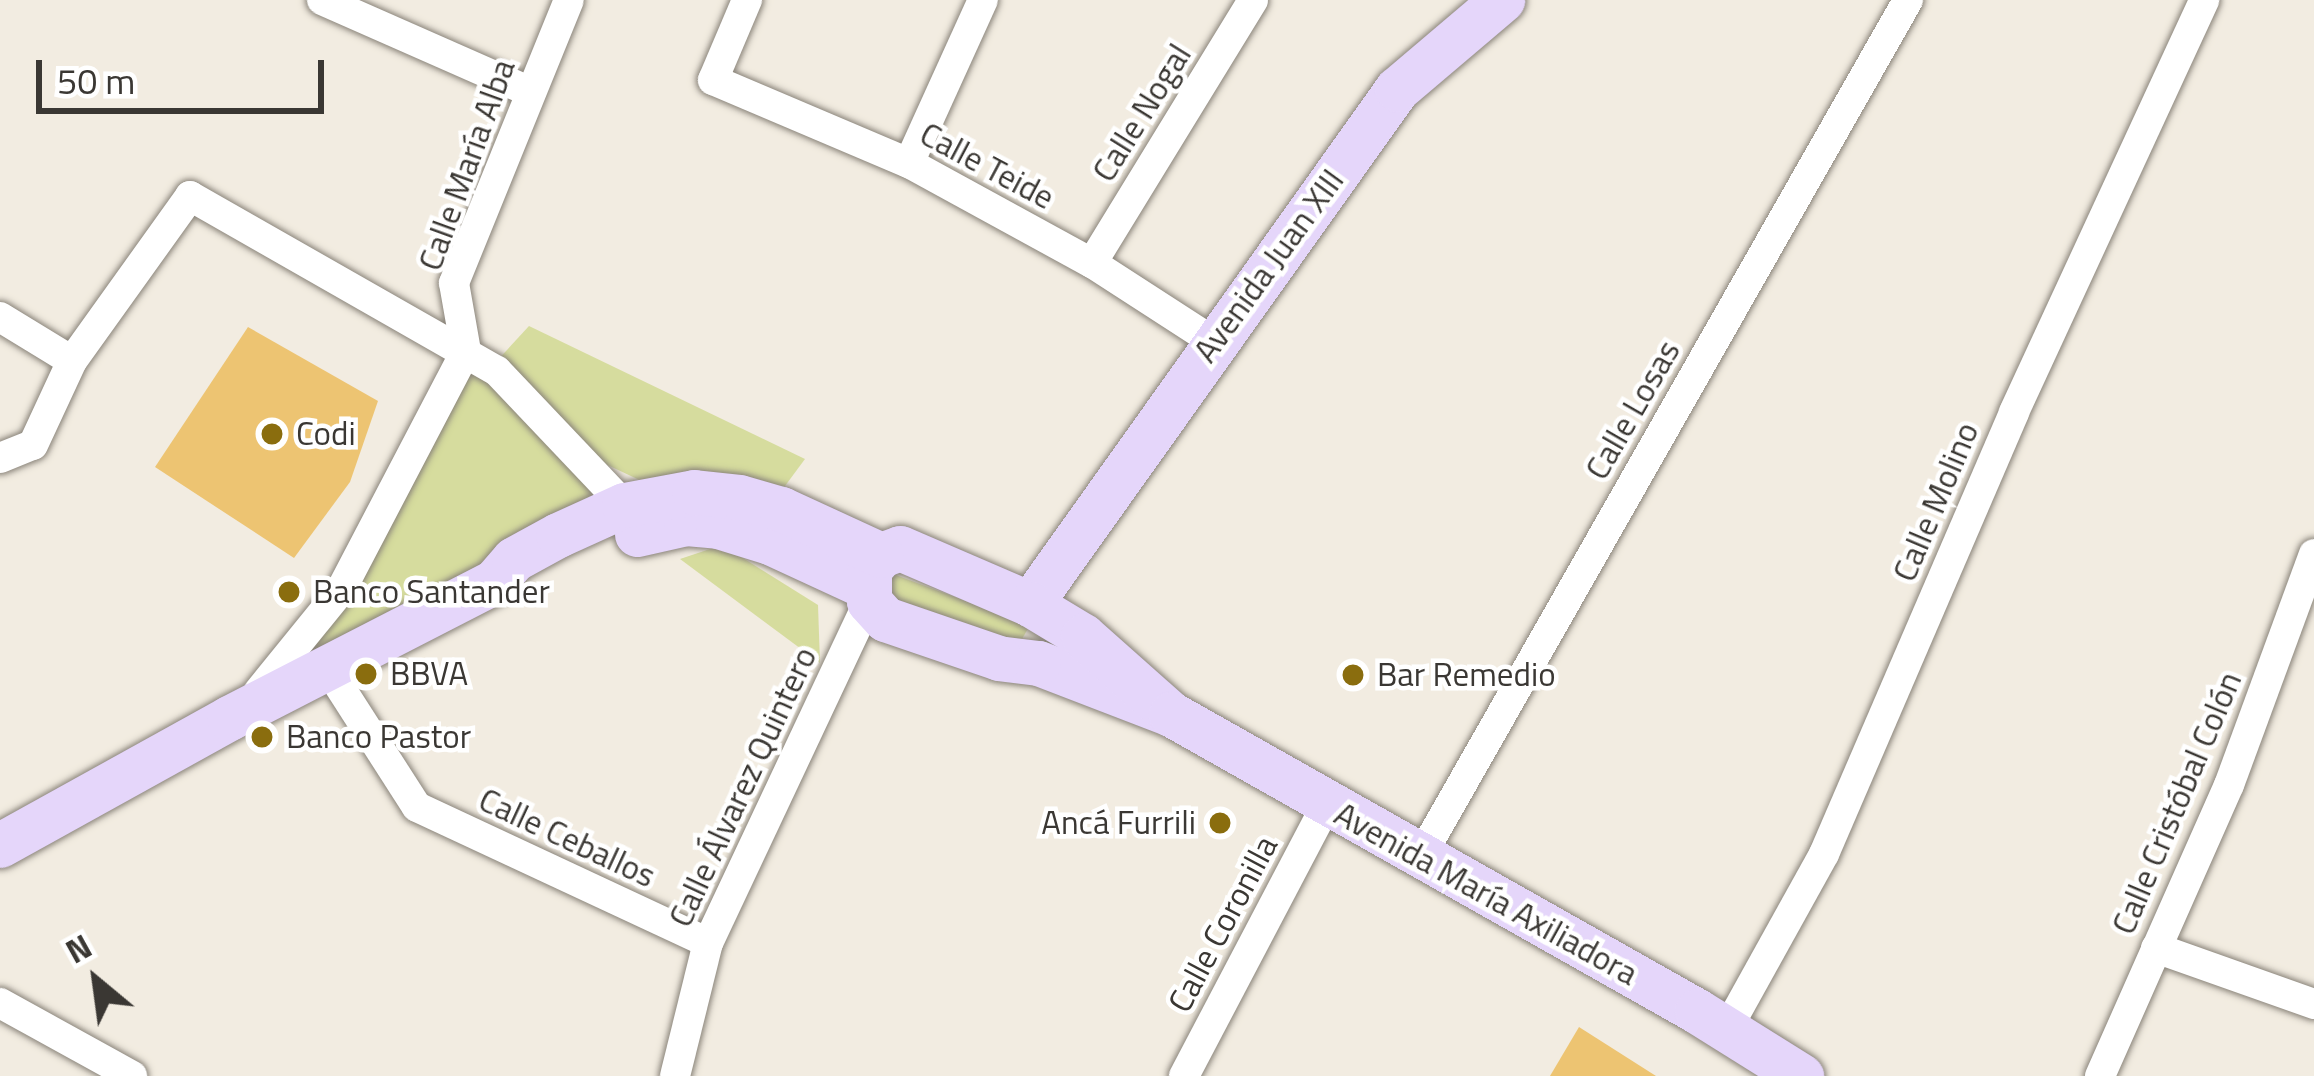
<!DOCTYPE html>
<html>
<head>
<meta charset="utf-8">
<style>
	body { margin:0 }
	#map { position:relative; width:2314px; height:1076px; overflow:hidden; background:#f2ece1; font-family:"Titillium Web",sans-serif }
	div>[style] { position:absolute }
	.green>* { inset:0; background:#d6dc9e }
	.building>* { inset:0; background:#edc472 }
	.roads { filter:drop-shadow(0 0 3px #8a847a) drop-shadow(0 0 3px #8a847a) }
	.street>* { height:30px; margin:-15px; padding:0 15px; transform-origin:15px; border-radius:15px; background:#fff }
	.secondary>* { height:45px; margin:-22.5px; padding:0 22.5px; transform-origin:22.5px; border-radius:22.5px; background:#e5d6fa }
	.dots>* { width:33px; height:33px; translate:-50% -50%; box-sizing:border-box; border:6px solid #fff; border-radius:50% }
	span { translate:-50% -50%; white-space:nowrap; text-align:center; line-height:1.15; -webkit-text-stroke:9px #fff; paint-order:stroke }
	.street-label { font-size:33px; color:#3a3733 }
	.poi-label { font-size:33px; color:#3a3733 }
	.left { translate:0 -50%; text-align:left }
	.right { translate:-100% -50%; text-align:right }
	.north { position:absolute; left:36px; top:920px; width:120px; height:120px; -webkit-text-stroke:9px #fff; paint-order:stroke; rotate:331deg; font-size:33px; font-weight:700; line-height:48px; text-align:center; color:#3a3733 }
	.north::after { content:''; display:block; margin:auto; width:42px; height:54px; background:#3a3733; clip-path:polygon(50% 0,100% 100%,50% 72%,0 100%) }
	.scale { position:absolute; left:36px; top:60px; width:288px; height:54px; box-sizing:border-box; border:6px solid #3a3733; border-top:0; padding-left:15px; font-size:36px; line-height:42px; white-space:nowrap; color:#3a3733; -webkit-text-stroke:9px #fff; paint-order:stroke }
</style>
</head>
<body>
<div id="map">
	<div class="green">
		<div style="clip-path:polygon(529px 326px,805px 459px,785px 486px,648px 484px,584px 454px,494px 364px)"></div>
		<div style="clip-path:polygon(469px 364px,600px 499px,292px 667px)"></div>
		<div style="clip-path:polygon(722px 545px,818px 605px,820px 663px,680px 559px)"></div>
		<div style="clip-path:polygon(893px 574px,1030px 625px,1018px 646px,886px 595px)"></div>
	</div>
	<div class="building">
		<div style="clip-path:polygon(248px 327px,378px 401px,350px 482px,294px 558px,155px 467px)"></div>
		<div style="clip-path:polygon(1579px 1027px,1656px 1076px,1550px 1076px)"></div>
	</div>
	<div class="roads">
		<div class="street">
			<div style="left:322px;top:0;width:228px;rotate:23.8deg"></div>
			<div style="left:747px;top:0;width:87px;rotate:113deg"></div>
			<div style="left:713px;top:80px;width:213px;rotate:23deg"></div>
			<div style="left:909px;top:163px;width:209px;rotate:28.7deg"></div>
			<div style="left:1092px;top:263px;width:145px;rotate:32.9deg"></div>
			<div style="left:909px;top:163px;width:179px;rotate:-65.6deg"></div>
			<div style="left:1092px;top:263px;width:308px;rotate:-58.5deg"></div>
			<div style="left:0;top:317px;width:84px;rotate:31.4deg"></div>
			<div style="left:0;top:458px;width:35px;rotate:-22deg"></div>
			<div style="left:33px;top:445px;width:93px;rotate:-65.1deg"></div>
			<div style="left:72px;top:361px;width:203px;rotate:-54.4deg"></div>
			<div style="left:190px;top:196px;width:353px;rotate:29.7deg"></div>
			<div style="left:497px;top:371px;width:185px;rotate:46.5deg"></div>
			<div style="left:327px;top:667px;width:166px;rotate:57.3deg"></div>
			<div style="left:417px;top:807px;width:321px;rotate:25deg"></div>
			<div style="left:259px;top:691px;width:130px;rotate:-50.9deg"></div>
			<div style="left:341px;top:590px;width:270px;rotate:-62.4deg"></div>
			<div style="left:466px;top:351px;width:69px;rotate:-100deg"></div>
			<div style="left:454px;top:283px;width:305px;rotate:-67.9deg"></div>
			<div style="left:1421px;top:856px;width:985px;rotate:-60.36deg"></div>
			<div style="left:2156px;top:948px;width:168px;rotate:19.5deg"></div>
			<div style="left:0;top:1003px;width:151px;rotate:28.9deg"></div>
			<div style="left:1727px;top:1029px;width:200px;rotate:-61deg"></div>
			<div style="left:1824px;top:854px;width:481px;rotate:-66.7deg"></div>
			<div style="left:2014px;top:412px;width:454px;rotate:-65.2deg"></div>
			<div style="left:675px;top:1076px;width:137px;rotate:-76.1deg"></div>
			<div style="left:708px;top:943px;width:378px;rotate:-64.8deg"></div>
			<div style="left:1184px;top:1076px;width:305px;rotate:-62.3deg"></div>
			<div style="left:2100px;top:1076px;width:318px;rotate:-66.1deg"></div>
			<div style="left:2229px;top:785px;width:246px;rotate:-69.8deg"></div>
		</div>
		<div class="secondary">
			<div style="left:637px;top:534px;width:50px;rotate:-12.7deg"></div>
			<div style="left:686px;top:523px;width:32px;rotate:5deg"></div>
			<div style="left:718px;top:526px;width:54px;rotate:17.1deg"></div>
			<div style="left:770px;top:542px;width:105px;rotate:24.9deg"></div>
			<div style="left:1030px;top:604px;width:632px;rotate:-54.53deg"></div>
			<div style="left:1397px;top:89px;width:138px;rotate:-40.3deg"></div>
			<div style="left:1171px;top:714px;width:142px;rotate:-159deg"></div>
			<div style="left:1038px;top:663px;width:39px;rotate:-173deg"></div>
			<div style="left:999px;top:658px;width:120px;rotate:-161.1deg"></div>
			<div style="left:885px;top:619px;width:24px;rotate:-132deg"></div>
			<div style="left:869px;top:601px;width:32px;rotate:-90deg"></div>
			<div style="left:869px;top:569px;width:18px;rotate:-49deg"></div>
			<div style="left:881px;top:555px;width:20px;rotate:-20deg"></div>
			<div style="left:900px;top:548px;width:142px;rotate:23.3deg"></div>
			<div style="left:1030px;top:604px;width:62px;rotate:31.1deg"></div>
			<div style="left:1083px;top:636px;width:118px;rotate:41.6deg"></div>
			<div style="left:1171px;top:714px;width:604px;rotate:29.45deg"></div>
			<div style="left:1697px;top:1011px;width:123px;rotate:32deg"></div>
			<div style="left:0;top:845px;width:262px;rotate:-29deg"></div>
			<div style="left:229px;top:718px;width:298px;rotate:-27.2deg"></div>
			<div style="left:494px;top:582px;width:30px;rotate:-49deg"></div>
			<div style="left:514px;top:559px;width:50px;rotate:-28.6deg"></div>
			<div style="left:558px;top:535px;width:72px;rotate:-24.4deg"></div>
			<div style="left:624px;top:505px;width:71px;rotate:-10.5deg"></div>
			<div style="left:694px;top:492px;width:45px;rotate:6.3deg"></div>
			<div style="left:739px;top:497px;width:44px;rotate:15.9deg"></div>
			<div style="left:781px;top:509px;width:110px;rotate:24.7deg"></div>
		</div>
	</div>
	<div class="dots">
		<div style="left:272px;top:434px;background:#8a6d0e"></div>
		<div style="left:289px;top:592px;background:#8a6d0e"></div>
		<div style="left:366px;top:674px;background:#8a6d0e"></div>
		<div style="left:1353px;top:675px;background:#8a6d0e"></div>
		<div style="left:262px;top:737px;background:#8a6d0e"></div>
		<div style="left:1220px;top:823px;background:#8a6d0e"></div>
	</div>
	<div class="street-label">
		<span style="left:1142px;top:113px;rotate:-58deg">Calle Nogal</span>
		<span style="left:467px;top:165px;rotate:-70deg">Calle María Alba</span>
		<span style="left:987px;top:166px;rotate:28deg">Calle Teide</span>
		<span style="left:1269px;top:266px;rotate:-54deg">Avenida Juan XIII</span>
		<span style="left:1633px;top:410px;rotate:-60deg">Calle Losas</span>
		<span style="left:1936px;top:502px;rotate:-67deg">Calle Molino</span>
		<span style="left:743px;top:787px;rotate:-65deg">Calle Álvarez Quintero</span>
		<span style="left:2177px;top:803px;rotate:-67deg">Calle Cristóbal Colón</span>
		<span style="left:567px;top:838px;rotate:25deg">Calle Ceballos</span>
		<span style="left:1486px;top:894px;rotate:29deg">Avenida María Axiliadora</span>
		<span style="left:1223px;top:924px;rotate:-62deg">Calle Coronilla</span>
	</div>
	<div class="poi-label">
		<span class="left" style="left:296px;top:434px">Codi</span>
		<span class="left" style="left:313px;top:592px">Banco Santander</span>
		<span class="left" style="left:390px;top:674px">BBVA</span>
		<span class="left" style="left:1377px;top:675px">Bar Remedio</span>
		<span class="left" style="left:286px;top:737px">Banco Pastor</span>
		<span class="right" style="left:1196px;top:823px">Ancá Furrili</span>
	</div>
	<div class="north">N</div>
	<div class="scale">50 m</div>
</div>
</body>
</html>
